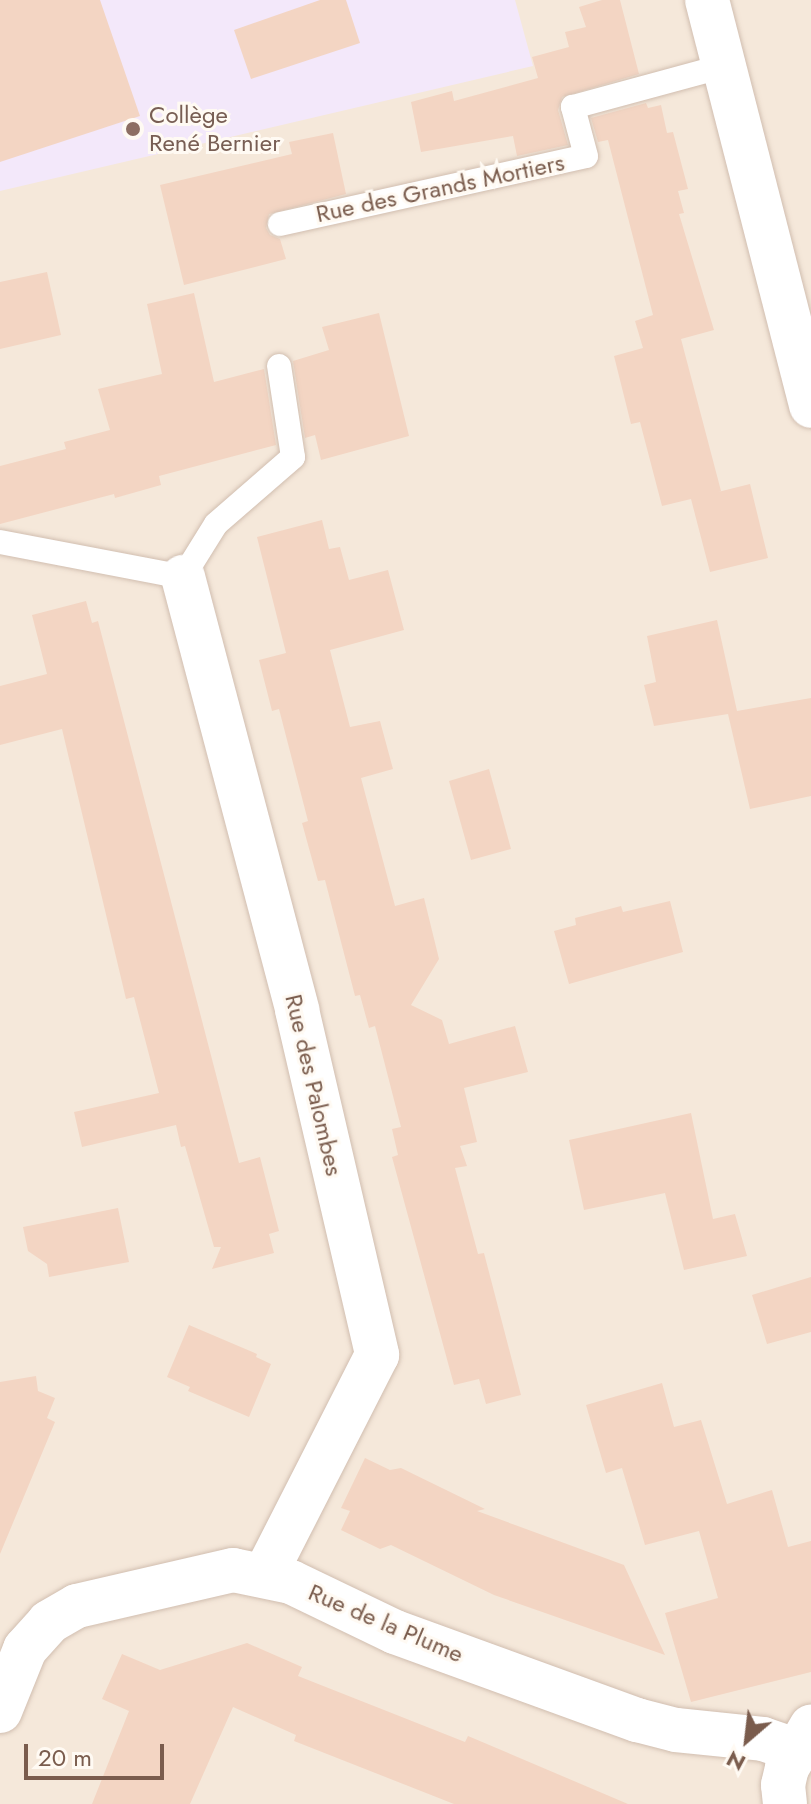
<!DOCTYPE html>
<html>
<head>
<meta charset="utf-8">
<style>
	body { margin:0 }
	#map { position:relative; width:811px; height:1804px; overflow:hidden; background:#fdf6ec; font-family:Jost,sans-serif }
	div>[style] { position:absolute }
	.residential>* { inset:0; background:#f5e8da }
	.education>* { inset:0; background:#f3e8fa }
	.building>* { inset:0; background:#f3d5c3 }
	.roads { filter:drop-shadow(0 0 2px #d1beb0) drop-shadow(0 0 2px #d1beb0) }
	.lane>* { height:24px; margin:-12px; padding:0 12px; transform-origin:12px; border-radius:12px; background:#fff }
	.street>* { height:44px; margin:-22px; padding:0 22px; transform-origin:22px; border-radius:22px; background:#fff }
	.dots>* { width:22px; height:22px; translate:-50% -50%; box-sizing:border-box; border:4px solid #fffaf3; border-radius:50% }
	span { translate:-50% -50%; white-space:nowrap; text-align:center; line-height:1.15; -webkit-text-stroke:6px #fffaf3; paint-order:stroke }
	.education-label { font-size:24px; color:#785e54 }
	.left { translate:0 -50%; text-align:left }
	.street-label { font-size:24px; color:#7a5c4d }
	.north { position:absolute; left:707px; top:1700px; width:80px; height:80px; -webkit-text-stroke:6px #fffaf3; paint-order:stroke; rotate:208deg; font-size:22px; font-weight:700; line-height:32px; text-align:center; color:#7a5c4d }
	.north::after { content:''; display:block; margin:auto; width:28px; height:36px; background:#7a5c4d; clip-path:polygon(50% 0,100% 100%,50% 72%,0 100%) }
	.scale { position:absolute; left:24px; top:1744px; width:140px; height:36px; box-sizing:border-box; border:4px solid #7a5c4d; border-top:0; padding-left:10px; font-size:24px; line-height:28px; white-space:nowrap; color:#7a5c4d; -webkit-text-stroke:6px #fffaf3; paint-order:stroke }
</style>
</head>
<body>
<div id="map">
	<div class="residential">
		<div style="clip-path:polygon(0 0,811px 0,811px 1804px,0 1804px)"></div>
	</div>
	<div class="education">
		<div style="clip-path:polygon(0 0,515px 0,533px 66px,0 191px)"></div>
	</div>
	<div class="building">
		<div style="clip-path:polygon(0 0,100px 0,140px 116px,0 162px)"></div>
		<div style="clip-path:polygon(320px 0,346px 0,360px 43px,251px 79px,234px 30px)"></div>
		<div style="clip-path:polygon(602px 0,620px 0,639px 74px,562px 97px,558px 110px,568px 145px,517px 156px,513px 136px,421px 152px,411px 102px,452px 91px,454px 101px,538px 78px,532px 57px,569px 47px,565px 32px,586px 27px,579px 7px)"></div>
		<div style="clip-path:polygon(646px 103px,648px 108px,661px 105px,667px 133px,673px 132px,688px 189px,678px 191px,684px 213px,679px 214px,714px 330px,681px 339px,721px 491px,718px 492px,750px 484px,768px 558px,710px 572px,691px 499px,662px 506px,640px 422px,631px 424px,614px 356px,643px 348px,635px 321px,653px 315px,608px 140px,598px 142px,591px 118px)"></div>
		<div style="clip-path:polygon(333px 133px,346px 194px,269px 214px,266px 228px,270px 235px,280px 239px,286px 259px,184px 285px,160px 185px,292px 154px,289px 142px)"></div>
		<div style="clip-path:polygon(47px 272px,61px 335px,0 349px,0 282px)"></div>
		<div style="clip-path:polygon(194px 293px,214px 382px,264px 369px,276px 445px,159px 476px,161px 485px,115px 498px,114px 494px,0 524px,0 466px,66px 449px,64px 442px,110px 430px,98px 389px,162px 374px,147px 304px)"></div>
		<div style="clip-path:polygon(379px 313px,409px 436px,321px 460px,315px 435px,305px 438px,293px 361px,329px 350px,322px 327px)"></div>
		<div style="clip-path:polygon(322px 520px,329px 549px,340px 547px,349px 580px,388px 570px,404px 630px,330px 650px,350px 727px,380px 721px,393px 769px,361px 778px,395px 906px,424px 898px,439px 959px,411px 1005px,442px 1020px,449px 1044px,515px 1026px,528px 1072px,464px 1088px,477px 1142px,460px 1146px,467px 1166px,455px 1168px,478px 1254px,484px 1253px,521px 1395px,486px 1404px,479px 1379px,454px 1385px,392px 1157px,398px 1155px,392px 1129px,401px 1127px,375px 1026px,369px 1028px,360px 995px,355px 996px,325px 880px,318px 881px,302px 823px,308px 821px,279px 709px,272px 711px,259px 660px,286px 653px,257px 537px)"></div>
		<div style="clip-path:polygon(86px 601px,92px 623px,98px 621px,239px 1163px,260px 1157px,279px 1231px,269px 1234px,274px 1253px,212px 1269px,221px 1247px,214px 1247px,185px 1146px,181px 1147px,176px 1125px,82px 1147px,74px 1112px,159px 1093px,134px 997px,126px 999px,62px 729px,0 745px,0 686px,47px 674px,32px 615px)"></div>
		<div style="clip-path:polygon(717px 620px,737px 711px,811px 698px,811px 796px,750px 809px,728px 714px,654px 726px,644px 685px,656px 682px,647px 636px)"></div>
		<div style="clip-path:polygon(489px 769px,511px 849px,471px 860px,449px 781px)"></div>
		<div style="clip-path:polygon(670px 901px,683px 952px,569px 984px,554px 931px,576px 925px,575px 918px,621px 906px,623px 912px)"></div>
		<div style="clip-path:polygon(691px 1113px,713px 1219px,735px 1214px,747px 1256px,684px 1270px,665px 1193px,584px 1210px,569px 1140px)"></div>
		<div style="clip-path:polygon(118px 1208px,129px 1262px,49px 1277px,47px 1264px,28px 1251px,23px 1227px)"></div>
		<div style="clip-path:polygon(811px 1277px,811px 1332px,767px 1344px,752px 1295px)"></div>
		<div style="clip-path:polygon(189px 1325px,257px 1354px,256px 1357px,271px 1364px,249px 1417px,188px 1391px,190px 1387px,167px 1377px)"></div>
		<div style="clip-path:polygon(36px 1376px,38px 1391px,55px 1398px,47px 1418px,55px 1422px,0 1554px,0 1382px)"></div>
		<div style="clip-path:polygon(662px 1383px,674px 1427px,701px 1420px,727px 1504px,772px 1490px,788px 1547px,811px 1541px,811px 1672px,691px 1702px,665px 1613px,718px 1598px,699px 1531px,645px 1545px,622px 1468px,606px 1473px,586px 1405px)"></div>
		<div style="clip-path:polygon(365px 1458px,390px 1470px,401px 1468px,485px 1509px,477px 1511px,624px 1565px,665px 1655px,494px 1595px,391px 1545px,380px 1549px,341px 1530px,350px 1511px,341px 1508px)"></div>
		<div style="clip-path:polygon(247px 1643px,302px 1667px,298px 1676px,465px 1742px,468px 1736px,628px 1804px,454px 1804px,294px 1741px,296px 1735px,233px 1707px,190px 1804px,92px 1804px,129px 1711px,102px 1699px,122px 1654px,160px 1670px)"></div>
	</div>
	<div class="roads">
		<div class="lane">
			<div style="left:280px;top:224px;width:313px;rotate:-12.5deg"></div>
			<div style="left:586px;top:156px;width:51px;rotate:-104.9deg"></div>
			<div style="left:573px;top:107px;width:156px;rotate:-15.2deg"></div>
			<div style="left:0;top:542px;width:186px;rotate:10.8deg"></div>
			<div style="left:183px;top:577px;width:62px;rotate:-58.1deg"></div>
			<div style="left:216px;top:524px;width:102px;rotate:-41deg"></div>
			<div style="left:293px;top:457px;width:92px;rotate:-98.7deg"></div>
		</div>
		<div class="street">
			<div style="left:707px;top:0;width:419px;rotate:75.6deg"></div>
			<div style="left:183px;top:577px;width:448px;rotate:75.2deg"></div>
			<div style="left:297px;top:1010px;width:354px;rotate:76.9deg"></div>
			<div style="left:377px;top:1355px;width:247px;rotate:117deg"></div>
			<div style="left:0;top:1711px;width:67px;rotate:-68deg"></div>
			<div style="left:25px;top:1649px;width:36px;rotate:-48deg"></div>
			<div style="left:49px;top:1622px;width:32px;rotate:-30deg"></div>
			<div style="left:77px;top:1606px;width:160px;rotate:-13deg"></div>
			<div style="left:233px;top:1570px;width:59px;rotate:11.7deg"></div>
			<div style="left:291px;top:1582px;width:115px;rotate:25.7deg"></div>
			<div style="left:395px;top:1632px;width:258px;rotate:20deg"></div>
			<div style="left:637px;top:1720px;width:40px;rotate:14.4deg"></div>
			<div style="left:676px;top:1730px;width:87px;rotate:5.9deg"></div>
			<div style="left:763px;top:1739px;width:34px;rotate:19deg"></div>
			<div style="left:785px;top:1804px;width:19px;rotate:-96deg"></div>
			<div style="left:783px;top:1785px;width:17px;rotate:-77deg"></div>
			<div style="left:787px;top:1768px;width:48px;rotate:-59.7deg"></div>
		</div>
	</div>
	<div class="dots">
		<div style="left:133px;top:129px;background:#8d6e63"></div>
	</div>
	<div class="education-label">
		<span class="left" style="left:149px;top:129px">Collège<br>René Bernier</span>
	</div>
	<div class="street-label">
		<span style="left:440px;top:188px;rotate:-12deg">Rue des Grands Mortiers</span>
		<span style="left:314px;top:1085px;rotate:77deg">Rue des Palombes</span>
		<span style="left:386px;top:1623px;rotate:23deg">Rue de la Plume</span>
	</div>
	<div class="north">N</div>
	<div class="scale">20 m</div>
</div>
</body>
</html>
